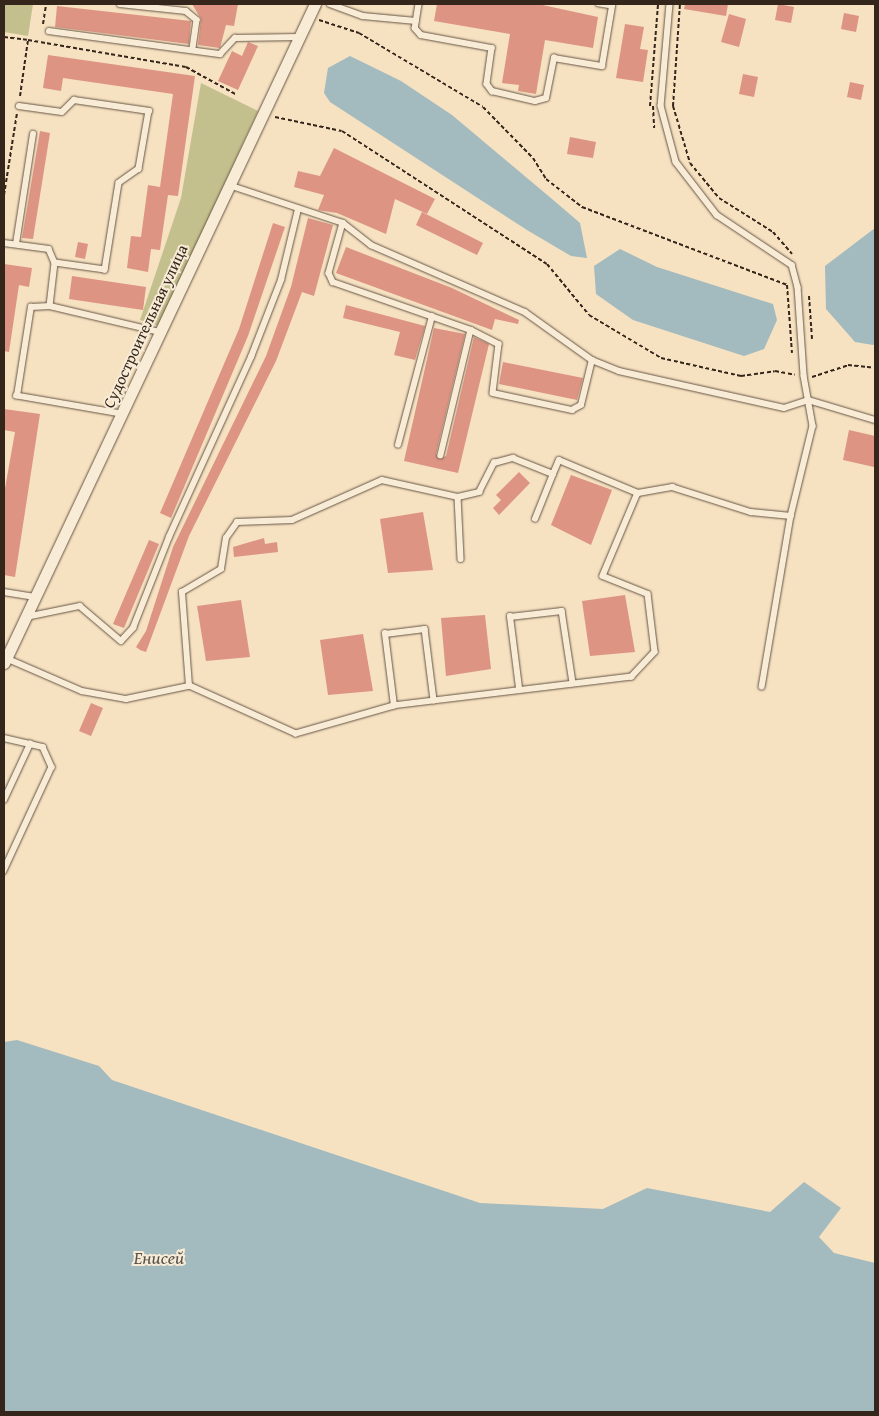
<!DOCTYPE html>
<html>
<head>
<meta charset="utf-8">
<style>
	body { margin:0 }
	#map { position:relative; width:879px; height:1416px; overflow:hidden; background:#f6e1c1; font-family:"Gentium Book Plus",serif }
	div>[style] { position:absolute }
	.green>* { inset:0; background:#c4c08d }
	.water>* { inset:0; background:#a3babf }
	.building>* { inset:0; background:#dd9483 }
	.path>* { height:2px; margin-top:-1px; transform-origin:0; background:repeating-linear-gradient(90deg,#35261b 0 4px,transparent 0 6.5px) }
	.roads { filter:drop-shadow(0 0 1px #655544) drop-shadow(0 0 1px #655544) }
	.service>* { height:5.5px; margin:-2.75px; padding:0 2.75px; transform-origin:2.75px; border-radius:2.75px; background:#f9ecd7 }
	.minor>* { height:11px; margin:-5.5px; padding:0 5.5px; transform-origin:5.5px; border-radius:5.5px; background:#f9ecd7 }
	span { translate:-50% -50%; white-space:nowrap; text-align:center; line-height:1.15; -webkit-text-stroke:4px #f9ecd7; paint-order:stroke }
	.street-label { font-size:16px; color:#35261b }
	.water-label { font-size:18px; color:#56524c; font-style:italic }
	.frame { position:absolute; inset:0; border:5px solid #35261b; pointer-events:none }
</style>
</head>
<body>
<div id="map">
	<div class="green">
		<div style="clip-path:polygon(4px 4px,33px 4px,28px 36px,4px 32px)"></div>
		<div style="clip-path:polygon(201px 83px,258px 111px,159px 326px,140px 320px,181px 198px)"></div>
	</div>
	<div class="water">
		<div style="clip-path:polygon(350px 56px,401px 81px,452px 115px,552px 199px,580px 223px,587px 258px,571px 256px,527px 230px,330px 102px,324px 93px,328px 68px)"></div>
		<div style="clip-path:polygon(875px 228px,875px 344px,873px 345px,855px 342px,826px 309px,825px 266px)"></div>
		<div style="clip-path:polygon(620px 249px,657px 267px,773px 304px,777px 320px,764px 349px,744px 356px,633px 320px,596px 294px,594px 266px)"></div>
		<div style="clip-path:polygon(17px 1040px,99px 1066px,112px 1080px,480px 1203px,603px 1209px,647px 1188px,770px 1212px,804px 1182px,841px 1208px,819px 1237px,834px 1253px,875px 1263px,875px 1412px,4px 1412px,4px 1042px)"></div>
	</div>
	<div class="building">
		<div style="clip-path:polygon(192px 4px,238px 4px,234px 26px,226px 25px,220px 48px,198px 45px,201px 19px)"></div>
		<div style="clip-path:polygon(437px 4px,538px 4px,598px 17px,593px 48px,545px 40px,536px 94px,518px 91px,519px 85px,502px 83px,510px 34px,434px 21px)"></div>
		<div style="clip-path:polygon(685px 4px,728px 4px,726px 16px,684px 9px)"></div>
		<div style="clip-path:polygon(778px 4px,794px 7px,791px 23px,775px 20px)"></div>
		<div style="clip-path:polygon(57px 6px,191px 21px,189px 44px,55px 27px)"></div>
		<div style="clip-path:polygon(844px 13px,859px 16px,856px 32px,841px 29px)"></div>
		<div style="clip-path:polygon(729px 14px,746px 19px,739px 47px,721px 42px)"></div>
		<div style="clip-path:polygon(625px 24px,644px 27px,640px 49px,648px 50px,643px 82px,616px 78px)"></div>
		<div style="clip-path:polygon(248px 42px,258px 46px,238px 90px,218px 81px,232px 51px,242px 56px)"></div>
		<div style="clip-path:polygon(48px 55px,195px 76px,178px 196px,168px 195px,160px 250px,151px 249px,148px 272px,127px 268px,131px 236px,141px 237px,148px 185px,160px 187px,173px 94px,63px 78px,61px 91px,43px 88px)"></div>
		<div style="clip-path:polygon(743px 74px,758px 77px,754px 97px,739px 94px)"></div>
		<div style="clip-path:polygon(850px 82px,864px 85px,861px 100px,847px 97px)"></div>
		<div style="clip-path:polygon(40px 131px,50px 133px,33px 239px,22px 238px)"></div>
		<div style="clip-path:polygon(570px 137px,596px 142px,593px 158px,567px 154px)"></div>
		<div style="clip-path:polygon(334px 148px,435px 199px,427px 214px,395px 199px,386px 234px,337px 213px,318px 210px,324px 195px,294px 187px,298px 171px,320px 176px)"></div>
		<div style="clip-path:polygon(422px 212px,483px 243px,477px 255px,416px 225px)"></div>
		<div style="clip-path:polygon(308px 218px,333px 225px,314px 296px,302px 292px,276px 361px,189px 536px,146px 652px,140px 650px,136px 647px,146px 631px,173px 547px,266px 356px,291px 287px)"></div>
		<div style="clip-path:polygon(273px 223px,285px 227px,248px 336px,171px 518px,160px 513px,239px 329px)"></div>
		<div style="clip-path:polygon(78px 242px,88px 244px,85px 259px,75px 257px)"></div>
		<div style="clip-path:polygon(346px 247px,452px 288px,519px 320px,518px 324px,495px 319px,492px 330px,336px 273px)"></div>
		<div style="clip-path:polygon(4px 264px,32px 268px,29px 287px,19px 285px,9px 352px,4px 351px)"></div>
		<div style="clip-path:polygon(72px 276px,146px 287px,143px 310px,69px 299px)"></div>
		<div style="clip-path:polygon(346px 305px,425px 326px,415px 360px,394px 355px,400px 332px,343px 318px)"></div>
		<div style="clip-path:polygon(434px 328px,465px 334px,436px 454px,439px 459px,446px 456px,474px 337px,489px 344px,458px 473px,404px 461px)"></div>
		<div style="clip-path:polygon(503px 362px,583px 378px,577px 400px,499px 384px)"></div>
		<div style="clip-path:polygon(4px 409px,40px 414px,15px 577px,4px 575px,4px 494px,15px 432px,4px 430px)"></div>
		<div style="clip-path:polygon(849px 430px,875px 436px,874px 467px,843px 460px)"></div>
		<div style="clip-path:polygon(519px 472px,530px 483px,499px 515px,493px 508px,501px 500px,496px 495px)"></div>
		<div style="clip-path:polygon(571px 475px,612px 490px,591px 545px,551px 525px)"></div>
		<div style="clip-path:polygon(423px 512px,433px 570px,388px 573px,380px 519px)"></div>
		<div style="clip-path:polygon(264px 538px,265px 544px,277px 542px,278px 552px,234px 557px,233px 547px)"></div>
		<div style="clip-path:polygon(149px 540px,159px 544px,124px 628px,113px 624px)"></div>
		<div style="clip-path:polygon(625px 595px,635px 652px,590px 656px,582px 601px)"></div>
		<div style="clip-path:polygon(241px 600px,250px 657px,206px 661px,197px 606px)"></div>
		<div style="clip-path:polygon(485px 615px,491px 669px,446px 676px,441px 618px)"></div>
		<div style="clip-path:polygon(363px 634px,373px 691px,328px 695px,320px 640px)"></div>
		<div style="clip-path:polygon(91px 703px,103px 708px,91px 736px,79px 731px)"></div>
	</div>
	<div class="path">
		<div style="left:319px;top:20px;width:42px;rotate:18deg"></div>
		<div style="left:359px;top:33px;width:144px;rotate:30.8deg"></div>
		<div style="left:483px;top:107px;width:71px;rotate:45.6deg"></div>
		<div style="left:533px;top:158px;width:25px;rotate:58deg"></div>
		<div style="left:546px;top:179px;width:46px;rotate:37.9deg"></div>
		<div style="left:582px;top:207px;width:219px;rotate:20.8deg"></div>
		<div style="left:787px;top:285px;width:68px;rotate:85.8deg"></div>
		<div style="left:43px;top:24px;width:20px;rotate:-81deg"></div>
		<div style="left:4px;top:37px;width:23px;rotate:7deg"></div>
		<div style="left:20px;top:96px;width:57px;rotate:-81.9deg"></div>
		<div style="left:28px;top:40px;width:160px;rotate:9.7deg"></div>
		<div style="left:186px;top:67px;width:58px;rotate:28.8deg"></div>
		<div style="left:650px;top:106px;width:102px;rotate:-85.5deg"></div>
		<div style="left:653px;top:106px;width:22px;rotate:87deg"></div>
		<div style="left:673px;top:106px;width:59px;rotate:73.4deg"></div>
		<div style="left:690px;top:163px;width:45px;rotate:50.4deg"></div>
		<div style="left:719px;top:198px;width:64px;rotate:32.2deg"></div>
		<div style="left:773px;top:232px;width:29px;rotate:49deg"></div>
		<div style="left:673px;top:106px;width:102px;rotate:-86.1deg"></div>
		<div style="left:275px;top:117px;width:68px;rotate:11.8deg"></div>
		<div style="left:342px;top:131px;width:244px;rotate:33deg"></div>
		<div style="left:547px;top:264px;width:66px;rotate:50.5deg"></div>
		<div style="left:589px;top:315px;width:84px;rotate:30.8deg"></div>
		<div style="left:661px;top:358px;width:82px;rotate:12.7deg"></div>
		<div style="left:741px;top:376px;width:34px;rotate:-8deg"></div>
		<div style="left:775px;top:371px;width:20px;rotate:11deg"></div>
		<div style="left:4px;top:195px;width:83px;rotate:-81deg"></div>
		<div style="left:809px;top:296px;width:43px;rotate:86deg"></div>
		<div style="left:812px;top:377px;width:38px;rotate:-18deg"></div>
		<div style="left:848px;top:365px;width:27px;rotate:6deg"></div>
	</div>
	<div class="roads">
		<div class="service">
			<div style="left:120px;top:4px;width:66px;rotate:6.1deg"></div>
			<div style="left:186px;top:11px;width:14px;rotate:39deg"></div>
			<div style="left:197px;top:20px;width:30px;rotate:98deg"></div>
			<div style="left:330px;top:4px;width:35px;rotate:20deg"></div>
			<div style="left:363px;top:16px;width:53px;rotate:5.4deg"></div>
			<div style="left:419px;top:4px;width:24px;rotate:99deg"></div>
			<div style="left:415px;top:28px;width:9px;rotate:49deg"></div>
			<div style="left:421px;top:35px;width:72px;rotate:10.4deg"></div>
			<div style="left:492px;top:48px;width:36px;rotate:98deg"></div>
			<div style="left:487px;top:84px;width:9px;rotate:54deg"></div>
			<div style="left:492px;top:91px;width:44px;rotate:13.1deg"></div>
			<div style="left:535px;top:101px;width:11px;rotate:-15deg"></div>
			<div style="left:546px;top:98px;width:41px;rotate:-78.7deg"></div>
			<div style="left:554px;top:58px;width:49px;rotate:9.5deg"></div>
			<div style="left:602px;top:66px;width:61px;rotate:-80.5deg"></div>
			<div style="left:612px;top:6px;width:13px;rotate:-171deg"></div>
			<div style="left:670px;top:4px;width:102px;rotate:95deg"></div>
			<div style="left:661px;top:106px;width:58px;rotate:75deg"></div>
			<div style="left:676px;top:162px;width:67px;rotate:52.3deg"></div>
			<div style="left:717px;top:215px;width:90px;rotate:33.7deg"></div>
			<div style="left:792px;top:265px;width:23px;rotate:75deg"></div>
			<div style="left:798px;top:287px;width:89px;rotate:86.1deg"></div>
			<div style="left:804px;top:376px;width:51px;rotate:79.8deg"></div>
			<div style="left:813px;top:426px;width:93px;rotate:103.7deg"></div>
			<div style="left:791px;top:516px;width:173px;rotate:99.6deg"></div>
			<div style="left:49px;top:31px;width:173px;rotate:7.7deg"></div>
			<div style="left:220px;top:54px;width:22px;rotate:-47deg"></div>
			<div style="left:235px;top:38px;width:64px;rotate:-0.9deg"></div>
			<div style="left:19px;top:106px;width:43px;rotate:7.9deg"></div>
			<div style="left:62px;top:112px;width:17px;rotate:-45deg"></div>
			<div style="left:74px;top:100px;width:76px;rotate:8.3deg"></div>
			<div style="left:149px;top:111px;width:59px;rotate:99.8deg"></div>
			<div style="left:139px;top:169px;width:24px;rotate:145deg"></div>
			<div style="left:119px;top:183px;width:88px;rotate:99.1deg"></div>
			<div style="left:105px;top:270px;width:50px;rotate:-172deg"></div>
			<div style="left:55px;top:263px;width:43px;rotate:96.6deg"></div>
			<div style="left:229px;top:185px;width:120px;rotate:18.4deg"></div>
			<div style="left:343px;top:223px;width:36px;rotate:38deg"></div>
			<div style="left:371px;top:245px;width:168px;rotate:23.5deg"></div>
			<div style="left:525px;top:312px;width:82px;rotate:35.6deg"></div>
			<div style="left:592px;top:360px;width:29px;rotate:22deg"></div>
			<div style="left:619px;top:371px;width:169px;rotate:12.6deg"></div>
			<div style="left:784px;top:408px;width:25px;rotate:-18deg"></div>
			<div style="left:808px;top:400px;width:70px;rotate:16.6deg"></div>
			<div style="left:343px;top:223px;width:52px;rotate:105.6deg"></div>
			<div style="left:329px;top:273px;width:10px;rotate:66deg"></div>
			<div style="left:333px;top:282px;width:146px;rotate:19.2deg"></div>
			<div style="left:471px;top:330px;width:129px;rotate:103.5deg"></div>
			<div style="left:4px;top:243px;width:45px;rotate:7.6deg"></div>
			<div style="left:49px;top:249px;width:15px;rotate:67deg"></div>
			<div style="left:16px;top:244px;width:111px;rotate:-81.2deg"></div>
			<div style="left:471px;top:330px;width:31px;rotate:27deg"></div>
			<div style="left:499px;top:344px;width:49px;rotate:97deg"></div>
			<div style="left:493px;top:393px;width:81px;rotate:12.1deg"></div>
			<div style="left:572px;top:410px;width:10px;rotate:-29deg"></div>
			<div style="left:581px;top:405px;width:46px;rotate:-76.3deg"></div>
			<div style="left:121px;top:414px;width:106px;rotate:-170.2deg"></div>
			<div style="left:17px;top:396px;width:90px;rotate:-81.1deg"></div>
			<div style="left:31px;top:307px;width:19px;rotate:-3deg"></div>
			<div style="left:50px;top:306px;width:113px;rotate:13.3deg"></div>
			<div style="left:398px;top:445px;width:133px;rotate:-75.2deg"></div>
			<div style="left:638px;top:493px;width:90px;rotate:112.9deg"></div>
			<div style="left:603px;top:576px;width:48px;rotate:21.8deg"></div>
			<div style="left:648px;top:594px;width:58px;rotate:83.1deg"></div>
			<div style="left:655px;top:652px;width:34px;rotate:133deg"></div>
			<div style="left:632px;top:677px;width:240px;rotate:173.1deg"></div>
			<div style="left:394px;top:706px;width:102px;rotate:164.1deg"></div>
			<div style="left:296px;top:734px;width:117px;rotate:-155.8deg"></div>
			<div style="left:189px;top:686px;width:94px;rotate:-94.3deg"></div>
			<div style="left:182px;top:592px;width:45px;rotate:-30.5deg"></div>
			<div style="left:221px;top:569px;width:31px;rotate:-81deg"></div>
			<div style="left:226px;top:538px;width:19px;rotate:-55deg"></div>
			<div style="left:237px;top:522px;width:55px;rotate:-2.1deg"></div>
			<div style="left:292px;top:520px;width:98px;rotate:-24deg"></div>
			<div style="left:382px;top:480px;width:78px;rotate:12.6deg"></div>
			<div style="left:458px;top:497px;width:22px;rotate:-13deg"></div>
			<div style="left:479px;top:492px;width:33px;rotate:-63deg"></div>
			<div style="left:494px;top:463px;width:20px;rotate:-15deg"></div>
			<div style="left:513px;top:458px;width:43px;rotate:21.8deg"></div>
			<div style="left:553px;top:474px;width:15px;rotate:-67deg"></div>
			<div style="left:559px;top:460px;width:86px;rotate:22.7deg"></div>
			<div style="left:638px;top:493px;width:35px;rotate:-10deg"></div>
			<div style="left:672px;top:487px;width:83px;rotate:17.6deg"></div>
			<div style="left:751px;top:512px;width:40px;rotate:5.7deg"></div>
			<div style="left:458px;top:497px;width:62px;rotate:87.2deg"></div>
			<div style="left:535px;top:519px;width:48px;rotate:-68.2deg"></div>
			<div style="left:4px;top:592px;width:31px;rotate:9deg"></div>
			<div style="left:26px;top:617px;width:55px;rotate:-11.5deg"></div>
			<div style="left:80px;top:606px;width:54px;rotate:40.5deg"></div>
			<div style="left:121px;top:641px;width:18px;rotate:-47deg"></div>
			<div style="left:133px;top:628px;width:98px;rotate:-68.4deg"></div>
			<div style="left:169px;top:537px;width:198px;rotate:-65.5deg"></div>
			<div style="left:251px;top:357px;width:83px;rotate:-68.7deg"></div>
			<div style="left:281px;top:280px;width:73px;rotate:-76.5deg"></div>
			<div style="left:6px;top:658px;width:83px;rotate:23.5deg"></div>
			<div style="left:82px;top:691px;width:45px;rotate:10.3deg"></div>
			<div style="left:126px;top:699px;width:64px;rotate:-11.7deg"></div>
			<div style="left:519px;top:688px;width:72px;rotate:-97.2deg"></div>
			<div style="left:510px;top:617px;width:52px;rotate:-6.6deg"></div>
			<div style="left:562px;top:611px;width:73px;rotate:81.3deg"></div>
			<div style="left:394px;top:706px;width:73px;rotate:-97.1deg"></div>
			<div style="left:385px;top:634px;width:40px;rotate:-7.1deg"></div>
			<div style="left:425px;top:629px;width:72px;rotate:82.8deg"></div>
			<div style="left:4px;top:738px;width:40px;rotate:13deg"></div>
			<div style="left:43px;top:747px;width:22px;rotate:66deg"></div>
			<div style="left:52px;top:767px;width:115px;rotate:114.8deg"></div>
			<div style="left:4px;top:800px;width:62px;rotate:-65.1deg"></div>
		</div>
		<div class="minor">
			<div style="left:4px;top:663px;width:729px;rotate:-64.74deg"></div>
		</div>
	</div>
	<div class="street-label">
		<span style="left:145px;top:326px;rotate:-65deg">Судостроительная улица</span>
	</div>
	<div class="water-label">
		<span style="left:159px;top:1258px">Енисей</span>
	</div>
	<div class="frame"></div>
</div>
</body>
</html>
